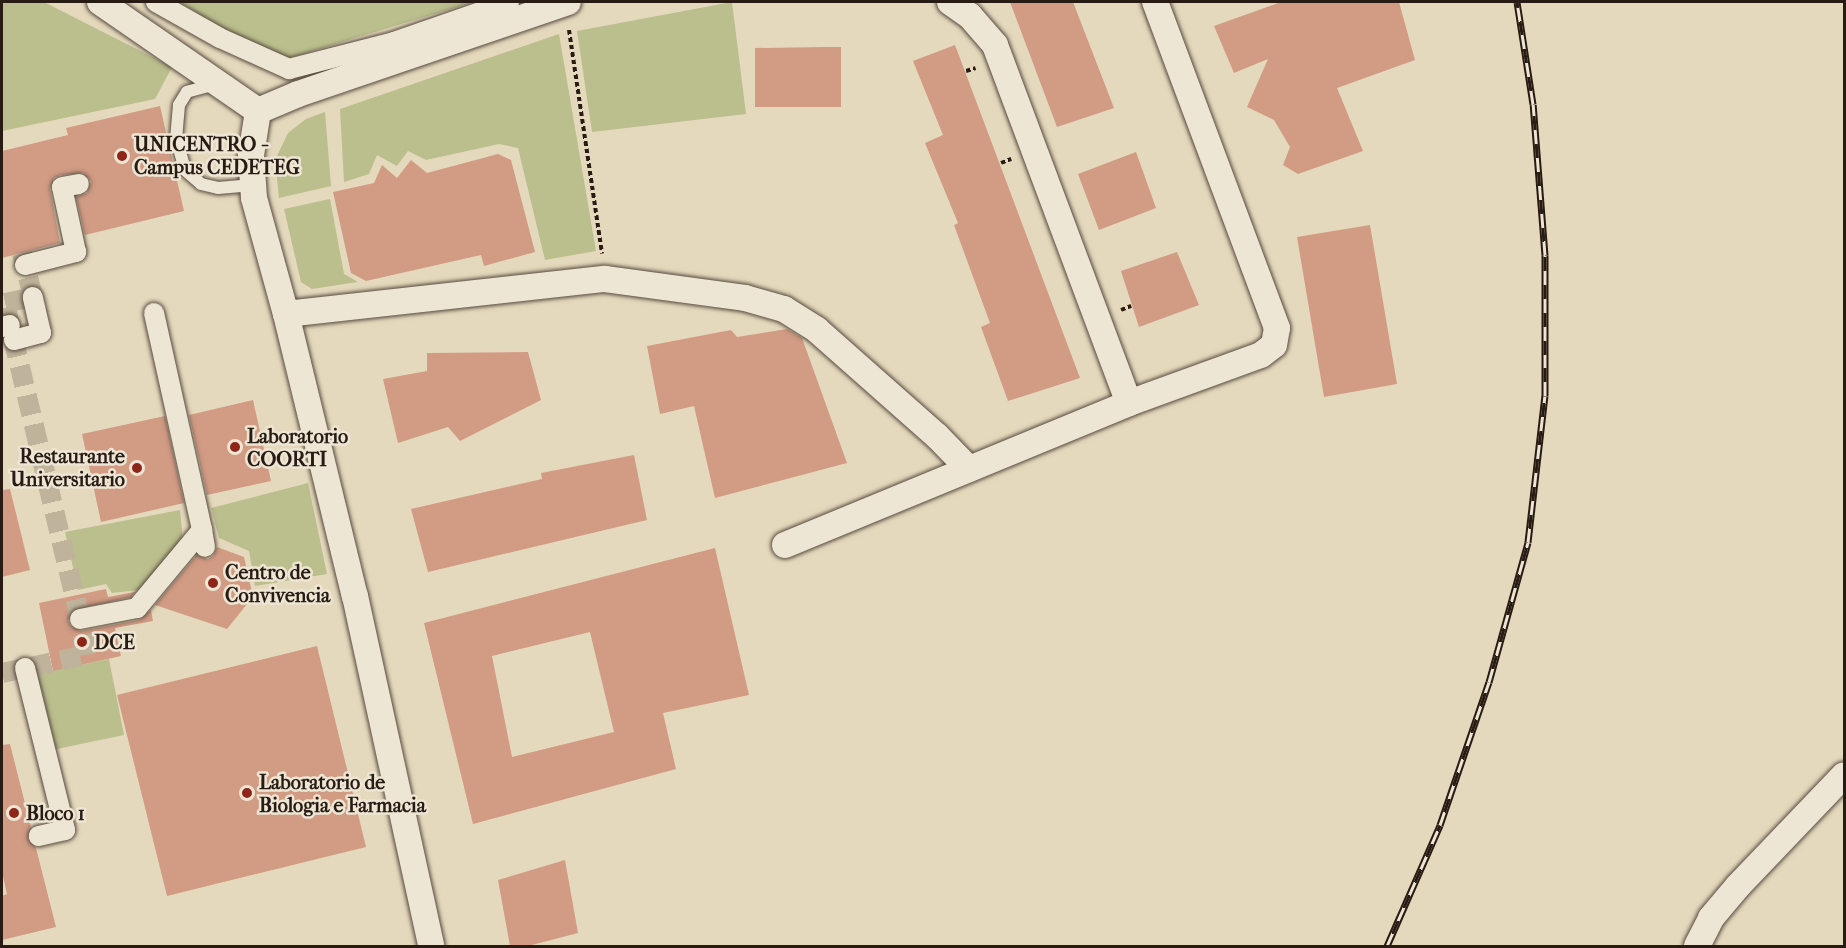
<!DOCTYPE html>
<html>
<head>
<meta charset="utf-8">
<style>
	body { margin:0 }
	#map { position:relative; width:1846px; height:948px; overflow:hidden; background:#e5d9bd; font-family:"IM FELL French Canon",serif }
	div>[style] { position:absolute }
	.green>* { inset:0; background:#bbbe8d }
	.building>* { inset:0; background:#d19b84 }
	.pedestrian-tunnel>* { height:20px; margin-top:-10px; transform-origin:0; background:repeating-linear-gradient(90deg,#bfb39b 0 20px,transparent 0 30px) }
	.path>* { height:4px; margin-top:-2px; transform-origin:0; background:repeating-linear-gradient(90deg,#271b13 0 4.5px,transparent 0 7.5px) }
	.roads { filter:drop-shadow(0 0 2px #564a3e) drop-shadow(0 0 2px #564a3e) }
	.service>* { height:12px; margin:-6px; padding:0 6px; transform-origin:6px; border-radius:6px; background:#eee6d4 }
	.pedestrian>* { height:20px; margin:-10px; padding:0 10px; transform-origin:10px; border-radius:10px; background:#eee6d4 }
	.minor>* { height:26px; margin:-13px; padding:0 13px; transform-origin:13px; border-radius:13px; background:#eee6d4 }
	.rail>* { height:7px; margin-top:-3.5px; transform-origin:0; background:repeating-linear-gradient(90deg,#eee6d4 0 14px,#271b13 0 28px); box-sizing:border-box; border-block:2px solid #271b13 }
	.dots>* { width:16px; height:16px; translate:-50% -50%; box-sizing:border-box; border:3px solid #eee6d4; border-radius:50% }
	span { translate:-50% -50%; white-space:nowrap; text-align:center; line-height:1.15; -webkit-text-stroke:5px #eee6d4; paint-order:stroke }
	.poi-label { font-size:20px; color:#271b13; font-weight:700 }
	.left { translate:0 -50%; text-align:left }
	.right { translate:-100% -50%; text-align:right }
	.frame { position:absolute; inset:0; border:3px solid #271b13; pointer-events:none }
</style>
</head>
<body>
<div id="map">
	<div class="green">
		<div style="clip-path:polygon(2px 2px,44px 2px,172px 67px,155px 99px,2px 131px)"></div>
		<div style="clip-path:polygon(180px 2px,474px 2px,286px 59px,227px 32px)"></div>
		<div style="clip-path:polygon(732px 2px,746px 114px,592px 132px,577px 31px)"></div>
		<div style="clip-path:polygon(559px 34px,596px 251px,545px 260px,518px 148px,499px 144px,426px 160px,408px 151px,397px 166px,377px 155px,369px 174px,344px 182px,340px 109px)"></div>
		<div style="clip-path:polygon(325px 112px,331px 186px,279px 198px,275px 160px,288px 133px,306px 119px)"></div>
		<div style="clip-path:polygon(330px 199px,344px 274px,358px 282px,312px 289px,301px 282px,284px 209px)"></div>
		<div style="clip-path:polygon(308px 483px,327px 574px,255px 586px,249px 551px,219px 538px,211px 508px)"></div>
		<div style="clip-path:polygon(180px 510px,183px 541px,147px 589px,112px 593px,106px 584px,78px 590px,65px 532px)"></div>
		<div style="clip-path:polygon(109px 659px,124px 735px,52px 750px,36px 674px)"></div>
	</div>
	<div class="building">
		<div style="clip-path:polygon(1010px 2px,1073px 2px,1114px 108px,1057px 127px)"></div>
		<div style="clip-path:polygon(1281px 2px,1399px 2px,1415px 60px,1337px 88px,1363px 151px,1298px 174px,1283px 165px,1290px 147px,1274px 120px,1247px 107px,1268px 59px,1234px 73px,1214px 26px)"></div>
		<div style="clip-path:polygon(955px 45px,1080px 378px,1008px 401px,981px 327px,990px 323px,954px 225px,958px 223px,925px 143px,943px 135px,913px 61px)"></div>
		<div style="clip-path:polygon(826px 47px,841px 47px,841px 107px,755px 107px,755px 48px)"></div>
		<div style="clip-path:polygon(160px 106px,184px 211px,85px 235px,76px 197px,87px 193px,91px 181px,83px 173px,60px 175px,54px 178px,50px 189px,60px 243px,2px 258px,2px 151px,68px 135px,66px 128px)"></div>
		<div style="clip-path:polygon(1136px 152px,1156px 208px,1099px 230px,1078px 174px)"></div>
		<div style="clip-path:polygon(498px 154px,511px 160px,535px 252px,484px 266px,481px 255px,366px 281px,351px 273px,333px 192px,374px 183px,382px 165px,397px 178px,411px 160px,427px 173px)"></div>
		<div style="clip-path:polygon(1370px 225px,1397px 384px,1324px 397px,1297px 237px)"></div>
		<div style="clip-path:polygon(1177px 252px,1199px 305px,1139px 327px,1121px 271px)"></div>
		<div style="clip-path:polygon(787px 329px,802px 338px,847px 463px,715px 498px,694px 406px,660px 414px,647px 346px,731px 330px,737px 337px)"></div>
		<div style="clip-path:polygon(528px 352px,541px 400px,460px 441px,448px 427px,398px 443px,383px 379px,427px 371px,427px 353px)"></div>
		<div style="clip-path:polygon(253px 400px,271px 481px,207px 495px,189px 415px)"></div>
		<div style="clip-path:polygon(165px 416px,184px 503px,101px 522px,82px 434px)"></div>
		<div style="clip-path:polygon(634px 455px,647px 520px,428px 572px,411px 509px,542px 479px,541px 473px)"></div>
		<div style="clip-path:polygon(10px 489px,30px 570px,2px 577px,2px 490px)"></div>
		<div style="clip-path:polygon(217px 547px,244px 557px,252px 592px,251px 599px,227px 629px,155px 605px,197px 555px,208px 559px,213px 556px)"></div>
		<div style="clip-path:polygon(evenodd,715px 548px,749px 695px,663px 713px,676px 769px,473px 824px,424px 623px,715px 548px,590px 632px,614px 732px,512px 757px,492px 656px,590px 632px)"></div>
		<div style="clip-path:polygon(106px 589px,108px 597px,135px 592px,131px 597px,73px 610px,68px 621px,71px 627px,82px 631px,139px 620px,151px 610px,153px 621px,115px 628px,121px 656px,53px 671px,39px 603px)"></div>
		<div style="clip-path:polygon(317px 646px,366px 847px,167px 896px,117px 695px)"></div>
		<div style="clip-path:polygon(10px 744px,31px 827px,28px 839px,36px 848px,56px 927px,2px 940px,2px 896px,7px 894px,2px 872px,2px 745px)"></div>
		<div style="clip-path:polygon(565px 860px,578px 933px,528px 946px,510px 946px,498px 880px)"></div>
	</div>
	<div class="pedestrian-tunnel">
		<div style="left:2px;top:673px;width:86px;rotate:-12.1deg"></div>
		<div style="left:86px;top:655px;width:36px;rotate:-99deg"></div>
		<div style="left:80px;top:619px;width:325px;rotate:-103.4deg"></div>
		<div style="left:5px;top:303px;width:29px;rotate:-12deg"></div>
		<div style="left:33px;top:297px;width:45px;rotate:-104deg"></div>
	</div>
	<div class="path">
		<div style="left:569px;top:30px;width:226px;rotate:81.6deg"></div>
		<div style="left:966px;top:71px;width:10px;rotate:-17deg"></div>
		<div style="left:1001px;top:163px;width:11px;rotate:-22deg"></div>
		<div style="left:1121px;top:310px;width:11px;rotate:-22deg"></div>
	</div>
	<div class="roads">
		<div class="service">
			<div style="left:216px;top:84px;width:30px;rotate:165deg"></div>
			<div style="left:187px;top:92px;width:15px;rotate:122deg"></div>
			<div style="left:179px;top:105px;width:33px;rotate:95deg"></div>
			<div style="left:176px;top:138px;width:33px;rotate:74deg"></div>
			<div style="left:185px;top:170px;width:21px;rotate:41deg"></div>
			<div style="left:201px;top:184px;width:17px;rotate:13deg"></div>
			<div style="left:218px;top:188px;width:35px;rotate:-5deg"></div>
		</div>
		<div class="pedestrian">
			<div style="left:156px;top:2px;width:73px;rotate:29.4deg"></div>
			<div style="left:220px;top:38px;width:76px;rotate:24.2deg"></div>
			<div style="left:289px;top:69px;width:108px;rotate:-14.4deg"></div>
			<div style="left:394px;top:42px;width:122px;rotate:-19.2deg"></div>
			<div style="left:25px;top:265px;width:53px;rotate:-14.3deg"></div>
			<div style="left:76px;top:252px;width:66px;rotate:-102.2deg"></div>
			<div style="left:62px;top:187px;width:17px;rotate:-10deg"></div>
			<div style="left:154px;top:313px;width:222px;rotate:77.5deg"></div>
			<div style="left:2px;top:327px;width:8px;rotate:-14deg"></div>
			<div style="left:14px;top:340px;width:28px;rotate:-15deg"></div>
			<div style="left:41px;top:333px;width:37px;rotate:-103deg"></div>
			<div style="left:80px;top:619px;width:58px;rotate:-10.9deg"></div>
			<div style="left:137px;top:608px;width:102px;rotate:-50.2deg"></div>
			<div style="left:202px;top:530px;width:17px;rotate:80deg"></div>
			<div style="left:25px;top:668px;width:167px;rotate:76.1deg"></div>
			<div style="left:65px;top:830px;width:27px;rotate:167deg"></div>
		</div>
		<div class="minor">
			<div style="left:100px;top:2px;width:192px;rotate:34.6deg"></div>
			<div style="left:950px;top:2px;width:24px;rotate:35deg"></div>
			<div style="left:970px;top:16px;width:38px;rotate:49deg"></div>
			<div style="left:995px;top:45px;width:382px;rotate:69.5deg"></div>
			<div style="left:258px;top:111px;width:45px;rotate:99deg"></div>
			<div style="left:251px;top:155px;width:43px;rotate:86deg"></div>
			<div style="left:254px;top:198px;width:120px;rotate:74.6deg"></div>
			<div style="left:286px;top:314px;width:290px;rotate:76.3deg"></div>
			<div style="left:355px;top:596px;width:358px;rotate:77.7deg"></div>
			<div style="left:258px;top:111px;width:43px;rotate:-23deg"></div>
			<div style="left:298px;top:94px;width:285px;rotate:-18.8deg"></div>
			<div style="left:286px;top:314px;width:321px;rotate:-6.3deg"></div>
			<div style="left:605px;top:279px;width:141px;rotate:7.7deg"></div>
			<div style="left:745px;top:298px;width:41px;rotate:15.8deg"></div>
			<div style="left:784px;top:309px;width:39px;rotate:32deg"></div>
			<div style="left:817px;top:330px;width:160px;rotate:41.5deg"></div>
			<div style="left:937px;top:436px;width:46px;rotate:45.9deg"></div>
			<div style="left:785px;top:545px;width:372px;rotate:-22.4deg"></div>
			<div style="left:1129px;top:403px;width:140px;rotate:-20deg"></div>
			<div style="left:1261px;top:355px;width:16px;rotate:-38deg"></div>
			<div style="left:1274px;top:345px;width:17px;rotate:-80deg"></div>
			<div style="left:1277px;top:328px;width:348px;rotate:-110.5deg"></div>
			<div style="left:1697px;top:946px;width:31px;rotate:-63deg"></div>
			<div style="left:1711px;top:918px;width:42px;rotate:-49.8deg"></div>
			<div style="left:1738px;top:886px;width:153px;rotate:-46.3deg"></div>
		</div>
	</div>
	<div class="rail">
		<div style="left:1387px;top:946px;width:132px;rotate:-66.3deg"></div>
		<div style="left:1440px;top:825px;width:151px;rotate:-71.1deg"></div>
		<div style="left:1489px;top:682px;width:145px;rotate:-74.4deg"></div>
		<div style="left:1528px;top:542px;width:147px;rotate:-83.4deg"></div>
		<div style="left:1545px;top:396px;width:141px;rotate:-90deg"></div>
		<div style="left:1545px;top:255px;width:151px;rotate:-94.5deg"></div>
		<div style="left:1533px;top:104px;width:103px;rotate:-98.9deg"></div>
	</div>
	<div class="dots">
		<div style="left:122px;top:156px;background:#8f2418"></div>
		<div style="left:235px;top:447px;background:#8f2418"></div>
		<div style="left:137px;top:468px;background:#8f2418"></div>
		<div style="left:213px;top:583px;background:#8f2418"></div>
		<div style="left:82px;top:642px;background:#8f2418"></div>
		<div style="left:247px;top:793px;background:#8f2418"></div>
		<div style="left:14px;top:813px;background:#8f2418"></div>
	</div>
	<div class="poi-label">
		<span class="left" style="left:134px;top:156px">UNICENTRO -<br>Campus CEDETEG</span>
		<span class="left" style="left:247px;top:448px">Laboratorio<br>COORTI</span>
		<span class="right" style="left:125px;top:468px">Restaurante<br>Universitario</span>
		<span class="left" style="left:225px;top:584px">Centro de<br>Convivencia</span>
		<span class="left" style="left:94px;top:642px">DCE</span>
		<span class="left" style="left:259px;top:794px">Laboratorio de<br>Biologia e Farmacia</span>
		<span class="left" style="left:26px;top:813px">Bloco 1</span>
	</div>
	<div class="frame"></div>
</div>
</body>
</html>
